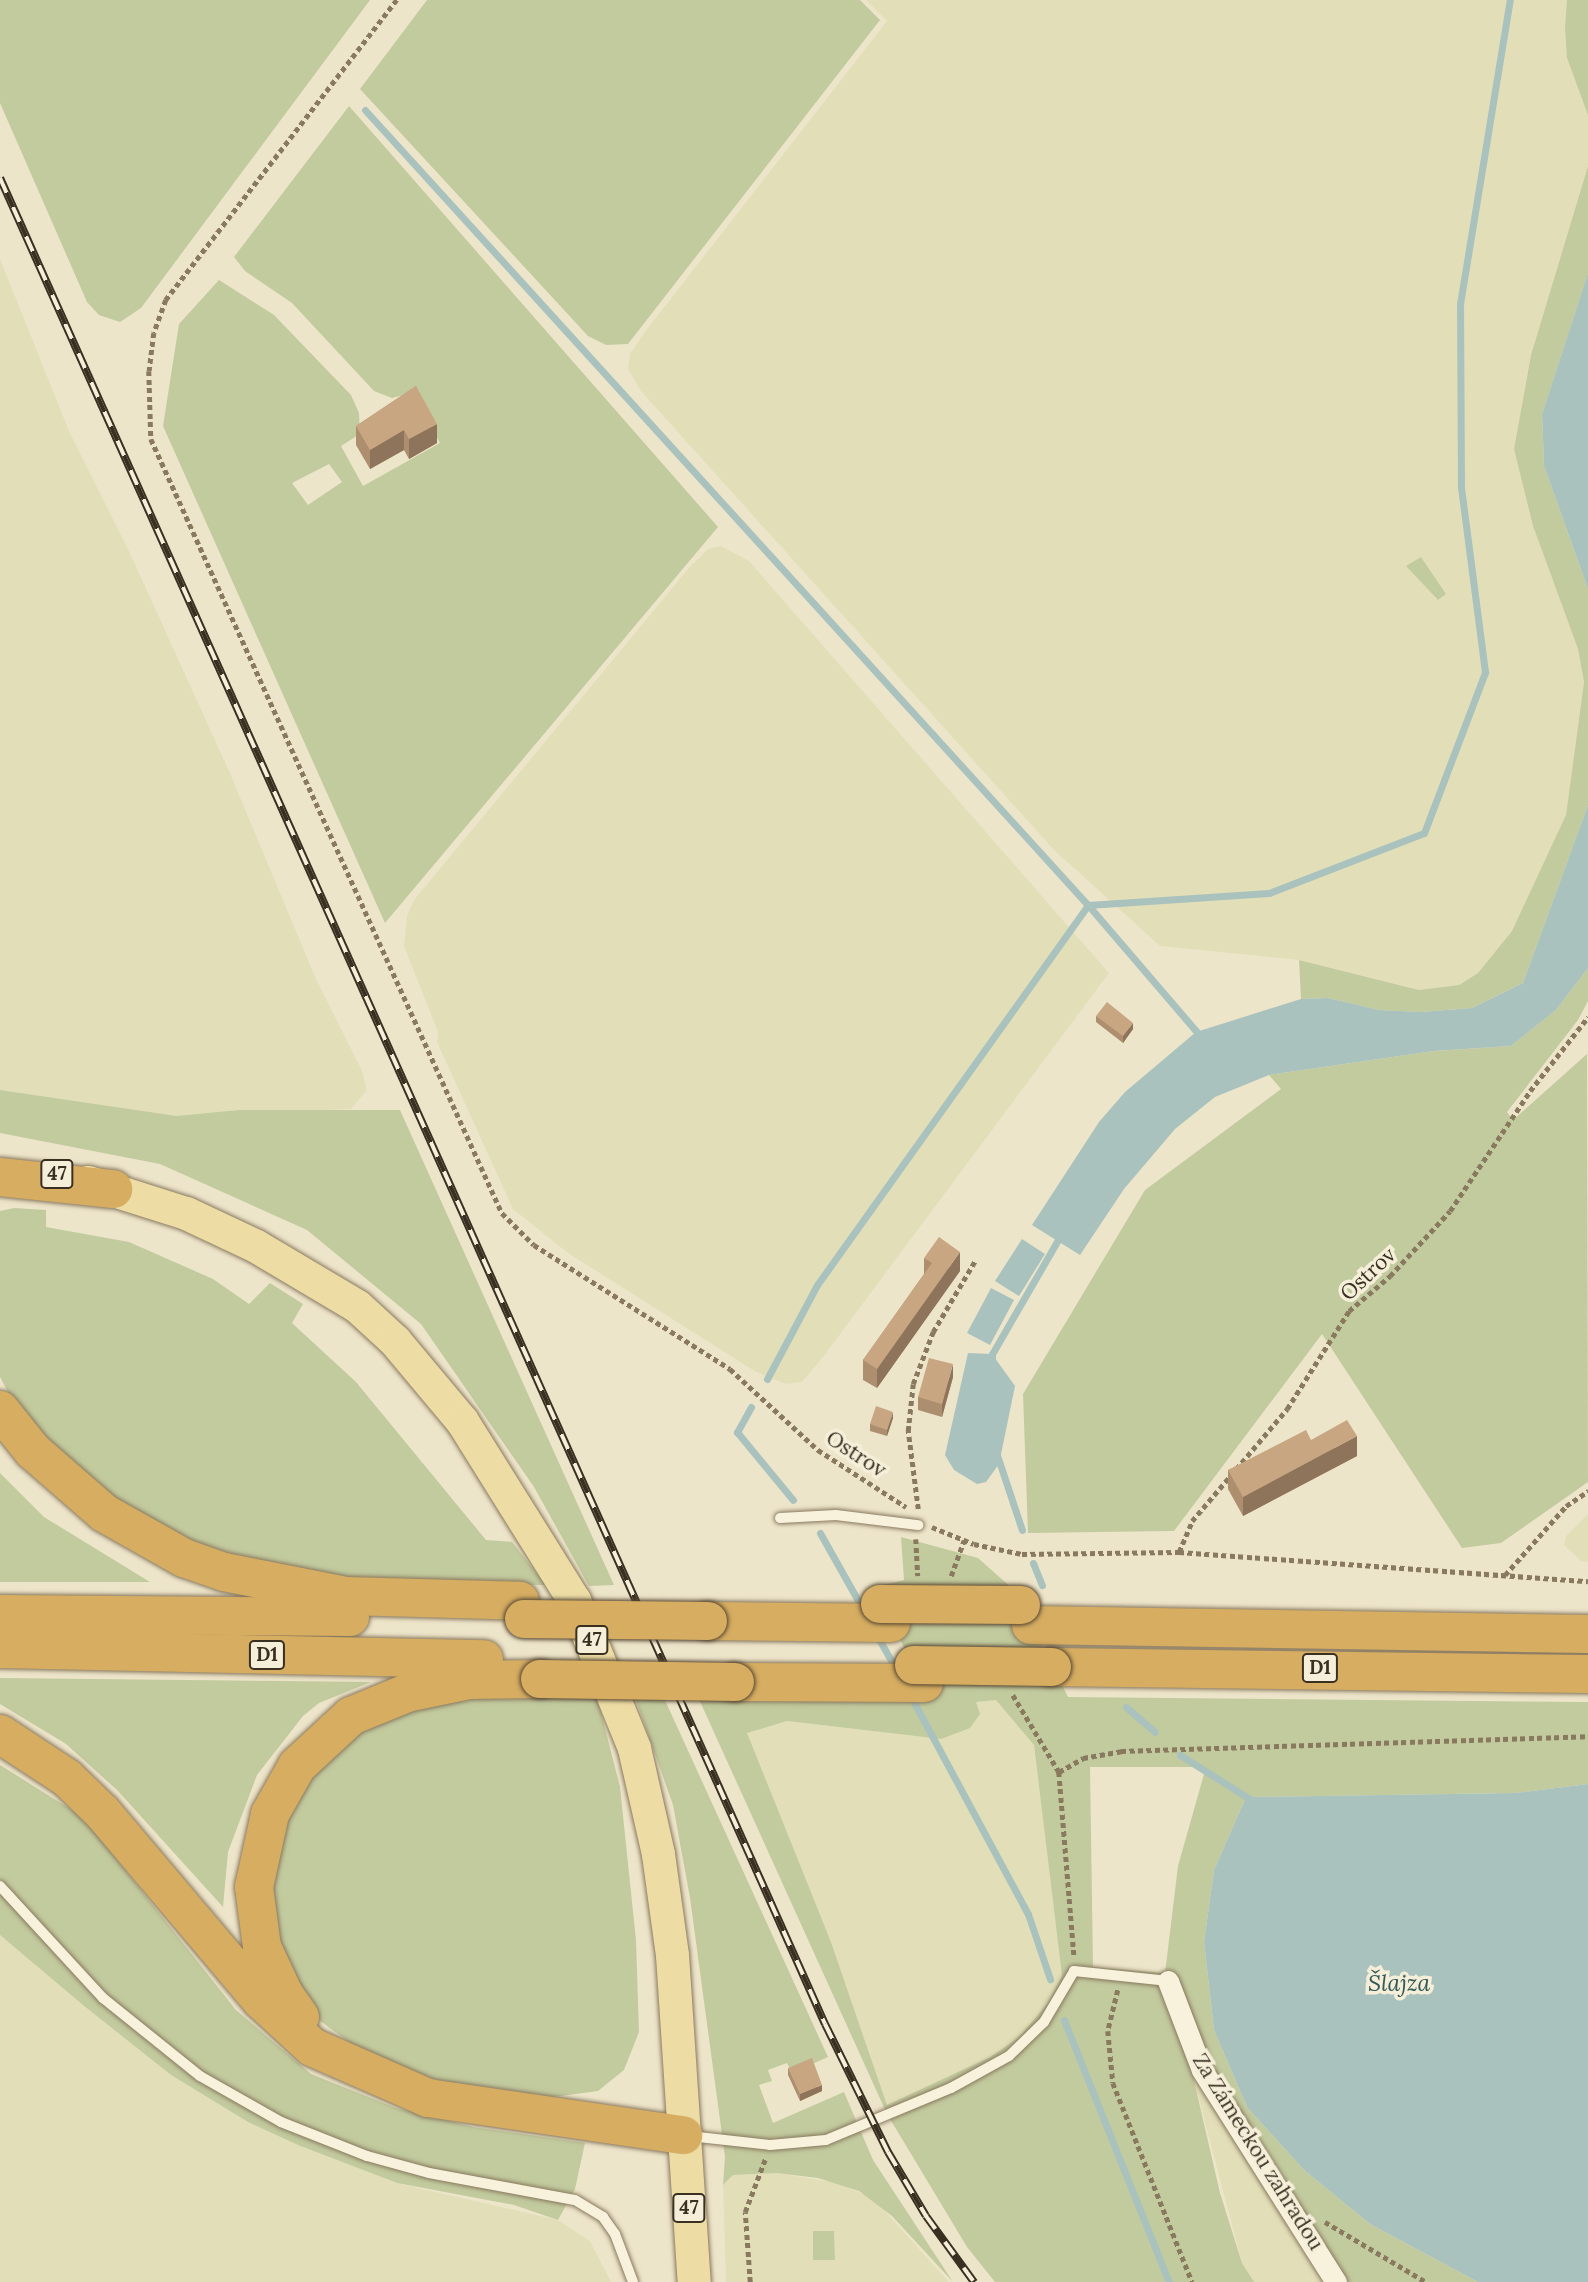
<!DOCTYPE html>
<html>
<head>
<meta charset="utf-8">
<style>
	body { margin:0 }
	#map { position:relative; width:1588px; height:2282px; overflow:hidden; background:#ede5ca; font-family:Lora,serif }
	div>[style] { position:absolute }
	.farmland>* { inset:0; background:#e2dfb8 }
	.green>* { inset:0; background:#c2cb9e }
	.water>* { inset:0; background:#aac2bd }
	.stream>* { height:7px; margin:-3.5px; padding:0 3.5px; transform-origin:3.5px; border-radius:3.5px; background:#aac2bd }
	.path>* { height:4.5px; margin-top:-2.25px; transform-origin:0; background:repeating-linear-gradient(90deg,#89795f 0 5px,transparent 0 8.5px) }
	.roads { filter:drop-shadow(0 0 2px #89795f) drop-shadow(0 0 2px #89795f) }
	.service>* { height:10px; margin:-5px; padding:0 5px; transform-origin:5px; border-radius:5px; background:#f8f2dd }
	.minor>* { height:21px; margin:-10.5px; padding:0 10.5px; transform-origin:10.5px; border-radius:10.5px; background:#f8f2dd }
	.primary>* { height:33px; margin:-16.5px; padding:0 16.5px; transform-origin:16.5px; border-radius:16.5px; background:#eddda5 }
	.motorway>* { height:38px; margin:-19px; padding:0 19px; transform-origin:19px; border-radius:19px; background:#d6ad61 }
	.rail>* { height:8px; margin-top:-4px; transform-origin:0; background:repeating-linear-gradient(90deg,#f5efd9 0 16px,#3a3022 0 32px); box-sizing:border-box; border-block:2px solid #3a3022 }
	.bridges { filter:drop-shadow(0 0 2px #574733) drop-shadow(0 0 2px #574733) }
	.motorway-bridge>* { height:38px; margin:-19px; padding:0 19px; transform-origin:19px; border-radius:19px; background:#d6ad61 }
	.wall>* { inset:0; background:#ad8f70 }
	.shaded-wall>* { inset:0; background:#8d745b }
	.building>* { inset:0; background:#c9a682 }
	span { translate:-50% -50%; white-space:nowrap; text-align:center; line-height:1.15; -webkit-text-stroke:7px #f5efd9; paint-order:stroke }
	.shield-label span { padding:2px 5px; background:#f5efd9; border:2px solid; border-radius:5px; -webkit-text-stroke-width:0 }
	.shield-label { font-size:19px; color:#3a3022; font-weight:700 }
	.street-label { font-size:21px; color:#3a3022 }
	.water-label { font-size:23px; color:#325859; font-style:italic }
</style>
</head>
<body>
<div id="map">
	<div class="farmland">
		<div style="clip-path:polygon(evenodd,866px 0,1567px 0,1565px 27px,1588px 115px,1588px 166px,1531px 355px,1514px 449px,1533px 526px,1578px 649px,1584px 682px,1566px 815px,1550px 857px,1512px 931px,1478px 973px,1459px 985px,1420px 990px,1299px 960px,1160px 946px,1055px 851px,640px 390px,628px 369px,630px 354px,644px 333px,887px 21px,866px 0,1421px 558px,1446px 594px,1438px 600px,1407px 566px,1421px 558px)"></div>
		<div style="clip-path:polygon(0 259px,69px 431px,129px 551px,229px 771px,316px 979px,362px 1071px,367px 1090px,351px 1109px,177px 1116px,0 1090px)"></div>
		<div style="clip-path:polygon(721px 546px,749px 561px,1109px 973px,823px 1357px,802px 1382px,786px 1384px,756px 1372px,568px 1253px,513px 1209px,437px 1042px,438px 1032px,404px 946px,407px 916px,414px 900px,688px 569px,708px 549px)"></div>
		<div style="clip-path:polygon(1588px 1514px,1588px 1562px,1581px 1561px,1564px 1545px,1566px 1536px)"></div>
		<div style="clip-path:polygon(997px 1700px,1034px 1745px,1062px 1976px,1048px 2003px,1019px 2037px,990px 2057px,887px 2105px,831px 1942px,746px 1733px,787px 1721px,941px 1739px,979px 1714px,975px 1701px)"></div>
		<div style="clip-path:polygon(0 1935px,171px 2075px,248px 2122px,396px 2183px,558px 2220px,590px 2241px,611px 2282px,0 2282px)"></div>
		<div style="clip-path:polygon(1191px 2069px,1325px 2282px,1254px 2282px,1242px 2263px)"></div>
		<div style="clip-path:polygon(776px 2173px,840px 2183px,875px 2200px,949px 2282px,726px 2282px,723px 2185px,733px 2175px)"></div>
	</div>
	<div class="green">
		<div style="clip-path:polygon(0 0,370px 0,141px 308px,120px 322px,99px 315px,87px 302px,0 103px)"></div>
		<div style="clip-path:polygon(427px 0,860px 0,880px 20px,628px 344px,606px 345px,588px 336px,360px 89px)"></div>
		<div style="clip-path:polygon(1588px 0,1588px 115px,1567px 58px,1565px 27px,1567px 0)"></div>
		<div style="clip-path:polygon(evenodd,349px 106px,718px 527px,385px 923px,163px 426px,179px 324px,219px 280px,274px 315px,351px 395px,359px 413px,360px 434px,341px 446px,363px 486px,440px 443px,411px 393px,392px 398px,374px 391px,292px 303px,245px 271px,234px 257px,349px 106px,329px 464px,342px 482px,308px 505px,292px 483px,329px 464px)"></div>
		<div style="clip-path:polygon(1588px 166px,1588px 273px,1542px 414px,1544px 466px,1588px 589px,1588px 805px,1523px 983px,1472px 1008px,1421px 1012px,1379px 1010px,1328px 998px,1301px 999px,1299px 960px,1419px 990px,1459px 985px,1478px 973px,1512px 931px,1566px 815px,1584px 682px,1578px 649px,1533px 526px,1514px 449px,1531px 355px)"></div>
		<div style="clip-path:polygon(1421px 557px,1446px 594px,1438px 600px,1406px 566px)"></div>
		<div style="clip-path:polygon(1588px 968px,1588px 1001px,1578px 1020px,1507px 1112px,1513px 1120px,1587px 1054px,1588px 1482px,1501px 1543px,1462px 1548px,1322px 1334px,1174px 1531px,1028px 1533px,1023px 1394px,1145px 1190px,1281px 1089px,1269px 1075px,1434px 1051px,1511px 1046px,1556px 1010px)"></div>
		<div style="clip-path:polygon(0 1090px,177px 1116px,239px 1110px,400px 1110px,614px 1585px,589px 1586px,534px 1487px,421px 1324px,307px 1230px,160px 1164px,0 1133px)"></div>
		<div style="clip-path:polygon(14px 1208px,46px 1210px,46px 1227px,129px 1242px,213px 1279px,249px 1304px,270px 1283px,303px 1304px,292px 1323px,356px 1382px,486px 1540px,512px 1542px,546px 1585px,391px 1584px,279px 1574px,187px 1542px,97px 1489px,21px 1417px,0 1377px,0 1211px)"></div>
		<div style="clip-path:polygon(0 1473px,44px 1517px,150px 1582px,0 1582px)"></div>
		<div style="clip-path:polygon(evenodd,901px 1537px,978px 1558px,1014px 1590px,1068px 1697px,1588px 1702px,1588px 1784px,1515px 1793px,1246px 1797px,1214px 1870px,1204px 1942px,1214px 2030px,1247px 2107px,1304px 2170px,1370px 2224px,1478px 2282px,1325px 2282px,1192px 2072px,1220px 2193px,1242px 2263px,1254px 2282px,995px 2282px,967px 2247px,887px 2114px,698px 1697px,931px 1695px,871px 1588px,904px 1580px,901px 1537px,996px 1700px,1034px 1745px,1062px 1976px,1048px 2003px,1019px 2037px,990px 2057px,887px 2105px,831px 1942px,747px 1733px,787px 1721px,941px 1739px,970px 1728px,980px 1714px,976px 1702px,996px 1700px,901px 1537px,1090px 1767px,1206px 1767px,1178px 1866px,1165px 1973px,1093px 1967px,1090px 1767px)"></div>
		<div style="clip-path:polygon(0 1678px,371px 1682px,319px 1703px,303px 1716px,257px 1775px,228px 1852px,223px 1907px,118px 1791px,66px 1744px,0 1704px)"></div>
		<div style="clip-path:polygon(596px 1693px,620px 1787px,636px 1940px,639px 2032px,624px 2070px,598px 2091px,553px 2097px,472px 2088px,425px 2077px,361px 2051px,319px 2020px,297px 1994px,266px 1911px,289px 1799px,343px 1735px,418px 1701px)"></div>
		<div style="clip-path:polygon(664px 1698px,828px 2057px,792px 2073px,787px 2063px,768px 2070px,772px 2081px,759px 2085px,773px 2123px,844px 2092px,873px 2160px,953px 2282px,892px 2216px,859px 2191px,818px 2178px,776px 2173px,733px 2175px,723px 2185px,725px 2157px,690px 1898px,673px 1805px,636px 1700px)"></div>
		<div style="clip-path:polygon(0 1765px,83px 1817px,236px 2010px,311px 2074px,396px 2108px,473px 2127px,585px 2143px,575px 2189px,558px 2220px,514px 2205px,397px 2183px,298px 2145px,248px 2122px,171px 2075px,83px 2005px,0 1935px)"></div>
		<div style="clip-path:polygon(813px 2231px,834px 2231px,835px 2260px,813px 2260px)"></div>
	</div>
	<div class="water">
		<div style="clip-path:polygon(1588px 273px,1588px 589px,1544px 466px,1542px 414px)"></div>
		<div style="clip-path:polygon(1588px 805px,1588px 968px,1556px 1010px,1511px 1046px,1434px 1051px,1269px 1075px,1215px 1097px,1175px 1129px,1124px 1189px,1080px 1255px,1032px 1225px,1099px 1122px,1125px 1092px,1196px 1032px,1301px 999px,1328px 998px,1379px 1010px,1421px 1012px,1472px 1008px,1523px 983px)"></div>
		<div style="clip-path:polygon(1022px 1239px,1045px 1254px,1019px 1296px,995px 1281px)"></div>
		<div style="clip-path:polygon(991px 1288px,1014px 1300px,990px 1345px,967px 1333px)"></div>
		<div style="clip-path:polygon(968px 1353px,992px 1354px,1015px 1386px,999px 1464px,986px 1482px,977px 1484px,954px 1470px,945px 1455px)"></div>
		<div style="clip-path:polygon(1588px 1784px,1588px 2282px,1478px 2282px,1370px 2224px,1304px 2170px,1247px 2107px,1214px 2030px,1204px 1942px,1214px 1870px,1246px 1797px,1515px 1793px)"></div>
	</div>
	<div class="stream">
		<div style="left:365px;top:110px;width:1075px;rotate:47.72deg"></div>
		<div style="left:1088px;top:905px;width:174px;rotate:49.4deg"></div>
		<div style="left:992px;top:1363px;width:9px;rotate:-90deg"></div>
		<div style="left:992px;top:1354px;width:136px;rotate:-60deg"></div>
		<div style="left:767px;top:1379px;width:106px;rotate:-62deg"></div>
		<div style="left:817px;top:1285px;width:467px;rotate:-54.5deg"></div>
		<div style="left:1088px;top:905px;width:181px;rotate:-3.8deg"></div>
		<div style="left:1269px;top:893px;width:166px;rotate:-21.2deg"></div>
		<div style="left:1424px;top:833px;width:172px;rotate:-69.2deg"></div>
		<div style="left:1485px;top:672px;width:186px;rotate:-97.4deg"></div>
		<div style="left:1461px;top:488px;width:184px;rotate:-90.3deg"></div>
		<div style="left:1460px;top:304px;width:308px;rotate:-80.7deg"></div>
		<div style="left:751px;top:1407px;width:29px;rotate:119deg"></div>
		<div style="left:737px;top:1432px;width:88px;rotate:50.5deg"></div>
		<div style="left:997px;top:1455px;width:79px;rotate:71.6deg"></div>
		<div style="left:820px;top:1533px;width:90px;rotate:60.6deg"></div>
		<div style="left:1033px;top:1563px;width:24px;rotate:68deg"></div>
		<div style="left:876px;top:1634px;width:40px;rotate:60.3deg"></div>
		<div style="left:910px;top:1695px;width:249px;rotate:61.7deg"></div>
		<div style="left:1028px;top:1914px;width:69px;rotate:71.3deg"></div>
		<div style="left:1126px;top:1707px;width:38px;rotate:41deg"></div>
		<div style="left:1180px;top:1755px;width:86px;rotate:32.2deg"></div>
		<div style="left:1064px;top:2020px;width:282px;rotate:68.2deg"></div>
	</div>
	<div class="path">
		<div style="left:397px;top:0;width:379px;rotate:127.6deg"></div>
		<div style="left:166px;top:300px;width:35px;rotate:110deg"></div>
		<div style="left:154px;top:333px;width:38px;rotate:97deg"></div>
		<div style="left:149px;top:371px;width:68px;rotate:88.3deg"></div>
		<div style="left:151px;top:439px;width:850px;rotate:65.61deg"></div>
		<div style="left:502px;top:1213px;width:45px;rotate:45deg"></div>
		<div style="left:534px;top:1245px;width:232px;rotate:32.3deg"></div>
		<div style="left:730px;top:1369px;width:120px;rotate:42.6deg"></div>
		<div style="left:818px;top:1450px;width:105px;rotate:32.9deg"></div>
		<div style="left:918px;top:1509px;width:79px;rotate:-97.3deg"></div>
		<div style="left:908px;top:1431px;width:47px;rotate:-83.9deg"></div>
		<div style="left:913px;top:1384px;width:56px;rotate:-69deg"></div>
		<div style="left:933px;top:1332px;width:82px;rotate:-59.4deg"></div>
		<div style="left:932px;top:1527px;width:45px;rotate:22deg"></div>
		<div style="left:974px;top:1544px;width:49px;rotate:11.8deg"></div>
		<div style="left:1022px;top:1554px;width:157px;rotate:-0.7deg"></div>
		<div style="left:1179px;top:1552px;width:410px;rotate:4.1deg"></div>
		<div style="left:916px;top:1539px;width:37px;rotate:87deg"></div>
		<div style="left:1179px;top:1552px;width:34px;rotate:-67deg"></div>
		<div style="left:1192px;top:1521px;width:147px;rotate:-49.7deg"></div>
		<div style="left:1287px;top:1409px;width:116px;rotate:-57.7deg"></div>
		<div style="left:1349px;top:1311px;width:54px;rotate:-40.5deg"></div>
		<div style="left:1390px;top:1276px;width:88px;rotate:-47.3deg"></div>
		<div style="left:1450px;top:1211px;width:144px;rotate:-56.3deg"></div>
		<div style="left:1530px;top:1091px;width:94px;rotate:-51.9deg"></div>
		<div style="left:1505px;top:1575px;width:92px;rotate:-48.5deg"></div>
		<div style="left:1566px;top:1506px;width:27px;rotate:-34deg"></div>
		<div style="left:951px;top:1576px;width:38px;rotate:-70deg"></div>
		<div style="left:1013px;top:1695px;width:90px;rotate:59.1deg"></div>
		<div style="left:1059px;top:1772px;width:185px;rotate:85.3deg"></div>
		<div style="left:1059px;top:1772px;width:28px;rotate:-30deg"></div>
		<div style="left:1083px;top:1758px;width:39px;rotate:-10deg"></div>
		<div style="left:1121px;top:1751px;width:467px;rotate:-1.8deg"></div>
		<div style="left:1118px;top:1990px;width:42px;rotate:103.7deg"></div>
		<div style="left:1108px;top:2031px;width:52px;rotate:84.5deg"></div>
		<div style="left:1113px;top:2083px;width:214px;rotate:68.3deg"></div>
		<div style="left:1325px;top:2222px;width:117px;rotate:30.7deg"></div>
		<div style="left:750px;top:2282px;width:70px;rotate:-94.1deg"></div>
		<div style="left:745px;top:2212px;width:59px;rotate:-69.1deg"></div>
	</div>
	<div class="roads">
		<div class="service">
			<div style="left:780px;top:1518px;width:56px;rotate:-3.1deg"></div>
			<div style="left:836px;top:1515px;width:83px;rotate:7deg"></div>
			<div style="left:0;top:1886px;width:152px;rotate:47.4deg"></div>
			<div style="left:103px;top:1998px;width:124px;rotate:38.8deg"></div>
			<div style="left:200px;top:2076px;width:93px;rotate:29.6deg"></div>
			<div style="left:281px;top:2122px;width:92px;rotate:21.6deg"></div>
			<div style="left:367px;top:2156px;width:64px;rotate:15.3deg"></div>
			<div style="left:429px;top:2173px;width:148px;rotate:10.5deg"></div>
			<div style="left:575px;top:2200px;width:33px;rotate:31deg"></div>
			<div style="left:603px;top:2217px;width:21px;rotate:55deg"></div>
			<div style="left:615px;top:2234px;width:51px;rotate:69.4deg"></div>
			<div style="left:689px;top:2136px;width:81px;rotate:6.3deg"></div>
			<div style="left:770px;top:2145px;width:56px;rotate:-5.1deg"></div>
			<div style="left:826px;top:2140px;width:135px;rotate:-22.6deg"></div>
			<div style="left:951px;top:2088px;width:66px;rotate:-28.9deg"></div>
			<div style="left:1009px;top:2056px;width:49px;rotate:-44.2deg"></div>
			<div style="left:1044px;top:2022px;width:59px;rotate:-59.5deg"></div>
			<div style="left:1074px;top:1971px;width:95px;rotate:6.1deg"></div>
		</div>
		<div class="minor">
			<div style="left:1168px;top:1981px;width:95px;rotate:69.1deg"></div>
			<div style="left:1202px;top:2070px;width:251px;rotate:57.7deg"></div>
		</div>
		<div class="primary">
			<div style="left:88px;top:1182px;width:103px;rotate:17.6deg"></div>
			<div style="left:186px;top:1213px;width:77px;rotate:25.2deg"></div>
			<div style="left:256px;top:1246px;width:117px;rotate:30.7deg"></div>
			<div style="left:357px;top:1306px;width:52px;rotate:42.6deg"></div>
			<div style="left:395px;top:1341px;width:104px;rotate:50.1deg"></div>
			<div style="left:462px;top:1421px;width:211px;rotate:58deg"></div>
			<div style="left:574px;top:1600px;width:160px;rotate:67.9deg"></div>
			<div style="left:634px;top:1748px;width:109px;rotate:77.2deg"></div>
			<div style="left:658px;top:1854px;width:102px;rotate:82.1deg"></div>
			<div style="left:672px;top:1955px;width:328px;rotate:86.2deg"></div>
		</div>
		<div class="motorway">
			<div style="left:0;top:1177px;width:114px;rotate:6.1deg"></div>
			<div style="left:0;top:1410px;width:53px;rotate:51.2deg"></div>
			<div style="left:33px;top:1451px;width:94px;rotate:41.1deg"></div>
			<div style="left:104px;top:1513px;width:92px;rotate:29.4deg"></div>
			<div style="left:184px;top:1558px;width:42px;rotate:19.3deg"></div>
			<div style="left:224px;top:1572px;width:124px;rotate:11.1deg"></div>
			<div style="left:346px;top:1596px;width:174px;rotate:1.6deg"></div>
			<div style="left:0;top:1614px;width:350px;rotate:0.5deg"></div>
			<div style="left:708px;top:1621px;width:183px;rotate:0.6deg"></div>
			<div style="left:1031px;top:1625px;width:557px;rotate:0.93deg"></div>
			<div style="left:0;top:1649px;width:484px;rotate:1.2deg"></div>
			<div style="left:1052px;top:1667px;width:536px;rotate:0.75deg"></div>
			<div style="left:735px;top:1682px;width:189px;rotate:0.3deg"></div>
			<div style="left:0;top:1734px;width:80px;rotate:33.3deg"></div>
			<div style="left:67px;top:1778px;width:50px;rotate:44.2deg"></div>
			<div style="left:103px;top:1813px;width:245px;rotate:49.8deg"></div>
			<div style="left:261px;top:2000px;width:69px;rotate:42.7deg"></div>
			<div style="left:312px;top:2047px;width:127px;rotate:23.7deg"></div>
			<div style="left:428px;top:2098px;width:258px;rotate:8.3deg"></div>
			<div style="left:300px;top:2017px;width:28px;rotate:-125deg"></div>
			<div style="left:284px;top:1994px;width:52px;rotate:-115.1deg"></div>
			<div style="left:262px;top:1947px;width:61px;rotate:-97.6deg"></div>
			<div style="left:254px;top:1887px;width:75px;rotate:-77.6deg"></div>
			<div style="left:270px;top:1814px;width:55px;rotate:-60.6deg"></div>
			<div style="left:297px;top:1766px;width:74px;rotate:-42.8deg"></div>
			<div style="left:351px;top:1716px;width:61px;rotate:-22.3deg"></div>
			<div style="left:407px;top:1693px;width:63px;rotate:-11.8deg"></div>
			<div style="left:469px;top:1680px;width:71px;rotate:-0.8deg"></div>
		</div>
	</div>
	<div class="rail">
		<div style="left:0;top:178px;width:2022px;rotate:65.92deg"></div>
		<div style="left:825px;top:2024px;width:143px;rotate:63.8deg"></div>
		<div style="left:888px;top:2152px;width:74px;rotate:59.3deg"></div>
		<div style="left:926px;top:2216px;width:82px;rotate:54deg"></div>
	</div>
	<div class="bridges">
		<div class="motorway-bridge">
			<div style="left:880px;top:1604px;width:141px;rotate:0.4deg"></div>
			<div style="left:524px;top:1619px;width:184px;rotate:0.6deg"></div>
			<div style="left:914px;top:1665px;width:138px;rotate:0.8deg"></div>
			<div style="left:540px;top:1679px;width:195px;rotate:0.9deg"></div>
		</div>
	</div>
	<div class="wall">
		<div style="clip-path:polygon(416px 386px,437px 443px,409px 459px,404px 450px,370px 469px,356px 445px,356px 426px)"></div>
		<div style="clip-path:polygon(1096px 1016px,1133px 1029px,1123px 1043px,1096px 1022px)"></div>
		<div style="clip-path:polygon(924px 1258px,960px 1271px,877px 1388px,863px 1380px,863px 1360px,924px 1274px)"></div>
		<div style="clip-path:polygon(953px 1377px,942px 1417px,918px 1410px,918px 1397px)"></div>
		<div style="clip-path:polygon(893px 1418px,887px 1436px,870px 1431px,870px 1424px)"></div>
		<div style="clip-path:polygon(1311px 1440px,1357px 1456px,1243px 1516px,1228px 1489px,1228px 1470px)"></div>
		<div style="clip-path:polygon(788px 2068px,822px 2091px,800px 2101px,788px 2075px)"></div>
	</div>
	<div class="shaded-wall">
		<div style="clip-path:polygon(437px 424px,437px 443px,409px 459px,409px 439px)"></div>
		<div style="clip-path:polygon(404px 430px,404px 450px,370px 469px,370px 450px)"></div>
		<div style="clip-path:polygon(1133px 1023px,1133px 1029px,1123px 1043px,1123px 1036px)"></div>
		<div style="clip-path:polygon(960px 1252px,960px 1271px,877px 1388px,877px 1369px)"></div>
		<div style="clip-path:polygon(953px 1364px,953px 1377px,942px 1417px,942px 1404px)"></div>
		<div style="clip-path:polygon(893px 1412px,893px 1418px,887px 1436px,887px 1430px)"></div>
		<div style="clip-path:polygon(1357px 1436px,1357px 1456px,1243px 1516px,1243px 1497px)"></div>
		<div style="clip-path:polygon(822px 2085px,822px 2091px,800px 2101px,800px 2094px)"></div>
	</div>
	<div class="building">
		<div style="clip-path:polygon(416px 386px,437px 424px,409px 439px,404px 430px,370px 450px,356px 426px)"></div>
		<div style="clip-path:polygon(1107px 1002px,1133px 1023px,1123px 1036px,1096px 1016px)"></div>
		<div style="clip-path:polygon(939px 1237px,960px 1252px,877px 1369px,863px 1360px,932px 1263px,924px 1258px)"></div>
		<div style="clip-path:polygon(929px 1358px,953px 1364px,942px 1404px,918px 1397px)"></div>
		<div style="clip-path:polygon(876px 1406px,893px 1412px,887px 1430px,870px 1424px)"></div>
		<div style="clip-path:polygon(1347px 1420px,1357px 1436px,1243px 1497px,1228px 1470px,1306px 1430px,1311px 1440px)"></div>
		<div style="clip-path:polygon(812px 2058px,822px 2085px,800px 2094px,788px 2068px)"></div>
	</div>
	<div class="shield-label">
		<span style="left:57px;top:1174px">47</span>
		<span style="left:592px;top:1640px">47</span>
		<span style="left:267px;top:1655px">D1</span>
		<span style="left:1320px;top:1668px">D1</span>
		<span style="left:689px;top:2208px">47</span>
	</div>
	<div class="street-label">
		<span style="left:1368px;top:1274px;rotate:-43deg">Ostrov</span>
		<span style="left:856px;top:1454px;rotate:33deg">Ostrov</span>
		<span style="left:1258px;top:2152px;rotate:58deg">Za Zámeckou zahradou</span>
	</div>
	<div class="water-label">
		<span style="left:1399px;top:1983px">Šlajza</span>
	</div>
</div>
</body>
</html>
